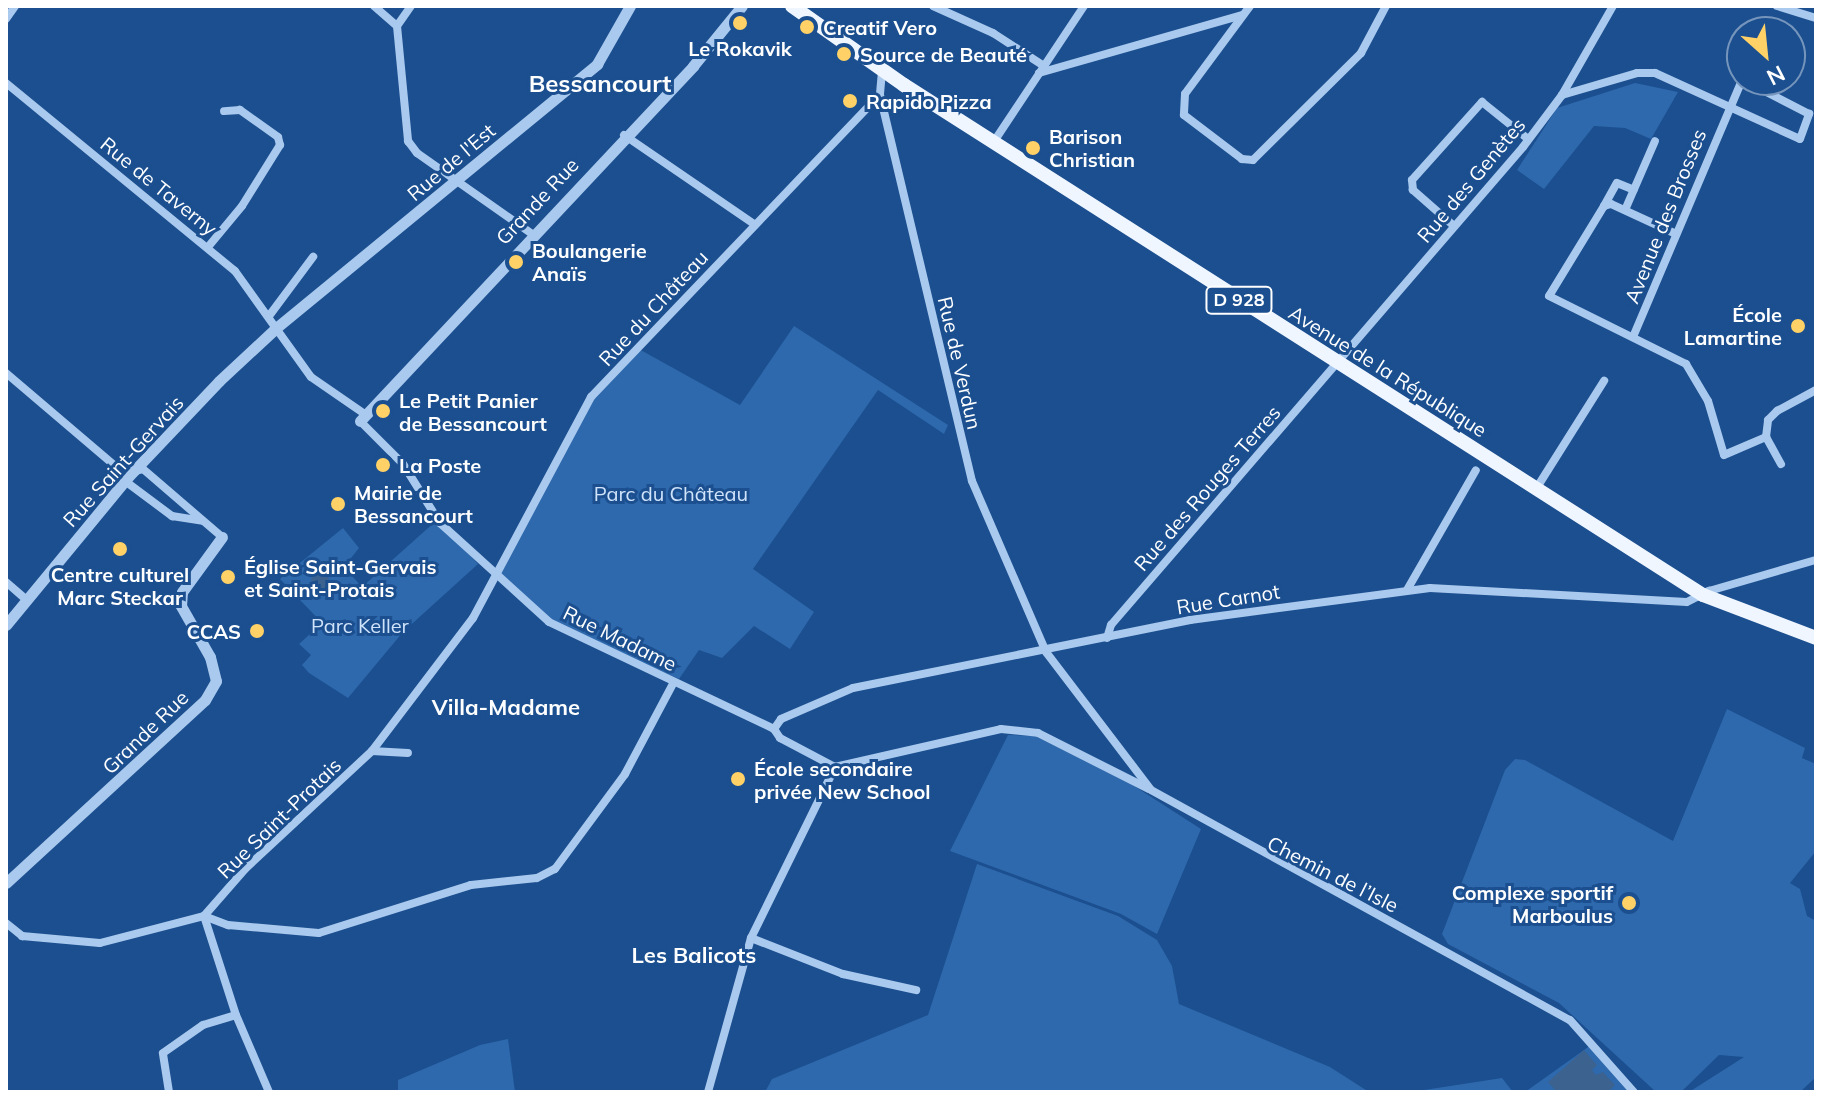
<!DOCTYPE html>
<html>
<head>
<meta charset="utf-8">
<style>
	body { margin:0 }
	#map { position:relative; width:1822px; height:1098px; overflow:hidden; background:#1b4f8f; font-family:Mulish,sans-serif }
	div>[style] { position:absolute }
	.green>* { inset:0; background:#2e69ad }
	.water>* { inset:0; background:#3c6290 }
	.round { border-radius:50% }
	.minor>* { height:8px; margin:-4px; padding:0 4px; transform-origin:4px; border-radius:4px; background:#a9c9ee }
	.tertiary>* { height:11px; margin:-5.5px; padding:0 5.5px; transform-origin:5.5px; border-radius:5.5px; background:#a9c9ee }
	.primary>* { height:14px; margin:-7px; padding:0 7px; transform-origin:7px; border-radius:7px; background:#f0f6ff }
	.dots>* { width:22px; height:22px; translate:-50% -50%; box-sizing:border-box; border:4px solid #1b4f8f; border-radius:50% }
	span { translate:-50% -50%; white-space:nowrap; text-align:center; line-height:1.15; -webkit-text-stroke:6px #1b4f8f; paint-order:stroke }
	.shield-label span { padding:2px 6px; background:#1b4f8f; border:2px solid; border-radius:6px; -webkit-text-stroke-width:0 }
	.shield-label { font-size:18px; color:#fff; font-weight:700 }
	.poi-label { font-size:20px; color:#fff; font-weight:700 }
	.left { translate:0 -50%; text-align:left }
	.right { translate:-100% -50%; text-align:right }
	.street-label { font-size:20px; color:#fff }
	.park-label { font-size:20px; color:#cfe3fa }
	.neighbourhood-label { font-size:22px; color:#fff; font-weight:700 }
	.quarter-label { font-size:24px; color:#fff; font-weight:700 }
	.frame { position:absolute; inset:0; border:8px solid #fff; pointer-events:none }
	.north { position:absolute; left:1726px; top:16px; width:80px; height:80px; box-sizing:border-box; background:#1b4f8f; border:2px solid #7695bc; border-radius:50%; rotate:153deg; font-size:22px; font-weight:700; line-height:32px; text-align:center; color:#fff }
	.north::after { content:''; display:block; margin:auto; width:28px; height:36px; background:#ffd166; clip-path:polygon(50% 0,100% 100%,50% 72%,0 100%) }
</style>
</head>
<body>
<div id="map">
	<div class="green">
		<div style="clip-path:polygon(1635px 83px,1678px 92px,1651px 139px,1625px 128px,1594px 126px,1544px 189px,1517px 170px,1557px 108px)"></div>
		<div style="clip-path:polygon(794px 326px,948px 425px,944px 434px,878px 390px,753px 569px,814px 612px,790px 649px,754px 626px,722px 658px,699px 650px,679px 679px,549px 622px,494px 576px,591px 397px,637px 348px,740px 405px)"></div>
		<div style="clip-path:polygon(437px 520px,478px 564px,403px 632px,348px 698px,309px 673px,302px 665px,311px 655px,299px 644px,322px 623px,280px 579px,343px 528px,359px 548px,344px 567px,362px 587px)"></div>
		<div style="clip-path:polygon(1727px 709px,1805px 748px,1802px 758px,1816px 764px,1816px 851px,1790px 883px,1800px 889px,1807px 916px,1816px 921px,1816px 1077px,1800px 1092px,1689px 1092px,1744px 1057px,1719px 1055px,1681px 1092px,1656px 1092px,1559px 1003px,1448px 944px,1442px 934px,1505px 770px,1515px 759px,1525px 760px,1673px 841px)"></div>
		<div style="clip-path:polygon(1008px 735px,1035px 736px,1131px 784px,1201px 829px,1157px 934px,1121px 914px,950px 851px)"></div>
		<div style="clip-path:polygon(977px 864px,1118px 916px,1157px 940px,1172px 966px,1179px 1004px,1330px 1067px,1369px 1092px,765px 1092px,772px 1079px,928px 1015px)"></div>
		<div style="clip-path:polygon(508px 1039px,515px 1092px,398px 1092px,398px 1080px,480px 1045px)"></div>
		<div style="clip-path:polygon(1592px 1044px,1634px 1092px,1525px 1092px,1584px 1050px)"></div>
		<div style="clip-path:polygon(1502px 1078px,1513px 1092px,1411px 1092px)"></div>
	</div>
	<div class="water">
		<div class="round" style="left:311px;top:572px;width:18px;height:18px"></div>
		<div style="clip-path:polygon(1584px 1050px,1597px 1065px,1592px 1070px,1596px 1075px,1603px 1072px,1615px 1085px,1608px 1092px,1557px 1092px,1548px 1082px)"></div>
	</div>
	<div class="minor">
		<div style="left:374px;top:6px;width:30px;rotate:41deg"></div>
		<div style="left:411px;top:6px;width:24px;rotate:125deg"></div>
		<div style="left:397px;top:26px;width:116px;rotate:84.5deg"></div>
		<div style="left:408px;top:141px;width:15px;rotate:53deg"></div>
		<div style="left:417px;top:153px;width:139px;rotate:35.1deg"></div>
		<div style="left:933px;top:6px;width:66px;rotate:24.2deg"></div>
		<div style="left:993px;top:33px;width:61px;rotate:32.9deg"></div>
		<div style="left:1250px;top:6px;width:109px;rotate:126.5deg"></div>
		<div style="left:1185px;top:94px;width:21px;rotate:93deg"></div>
		<div style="left:1184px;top:115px;width:73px;rotate:37.2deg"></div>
		<div style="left:1242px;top:159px;width:11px;rotate:5deg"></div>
		<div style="left:1253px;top:160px;width:152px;rotate:-44.7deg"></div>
		<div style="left:1361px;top:53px;width:53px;rotate:-62deg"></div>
		<div style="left:1777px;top:6px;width:41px;rotate:17.1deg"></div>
		<div style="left:6px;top:19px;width:16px;rotate:-55deg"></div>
		<div style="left:882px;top:71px;width:24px;rotate:95deg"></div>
		<div style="left:880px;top:95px;width:397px;rotate:76.6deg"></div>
		<div style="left:972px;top:481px;width:186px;rotate:66.6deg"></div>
		<div style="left:1046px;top:652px;width:173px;rotate:52.7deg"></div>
		<div style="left:1151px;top:790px;width:478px;rotate:28.8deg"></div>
		<div style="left:1570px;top:1020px;width:96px;rotate:48.4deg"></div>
		<div style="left:1039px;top:73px;width:211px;rotate:-15.9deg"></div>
		<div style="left:6px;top:83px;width:296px;rotate:39.4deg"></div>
		<div style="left:235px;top:271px;width:130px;rotate:54.4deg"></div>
		<div style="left:311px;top:377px;width:67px;rotate:34.6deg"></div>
		<div style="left:1562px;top:95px;width:78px;rotate:-16.3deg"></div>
		<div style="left:1637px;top:73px;width:18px"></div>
		<div style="left:1655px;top:73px;width:159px;rotate:24.5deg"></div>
		<div style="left:1800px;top:139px;width:27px;rotate:-70deg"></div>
		<div style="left:1809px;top:114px;width:74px;rotate:-152.7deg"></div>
		<div style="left:624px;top:135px;width:158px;rotate:34.4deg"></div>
		<div style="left:993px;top:143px;width:164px;rotate:-56.4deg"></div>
		<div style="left:1604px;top:206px;width:26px;rotate:-61deg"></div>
		<div style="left:1617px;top:183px;width:18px;rotate:22deg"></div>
		<div style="left:1625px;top:210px;width:75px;rotate:-66.5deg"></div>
		<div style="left:1454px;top:226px;width:55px;rotate:-138.7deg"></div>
		<div style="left:1413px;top:190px;width:10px;rotate:-96deg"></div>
		<div style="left:1412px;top:180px;width:105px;rotate:-48.1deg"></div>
		<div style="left:1482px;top:102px;width:59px;rotate:38.8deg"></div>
		<div style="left:1674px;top:233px;width:69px;rotate:-155.3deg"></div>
		<div style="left:1611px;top:204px;width:7px;rotate:164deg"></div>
		<div style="left:1604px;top:206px;width:105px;rotate:121.4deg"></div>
		<div style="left:1549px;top:296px;width:153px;rotate:26.4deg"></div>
		<div style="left:1686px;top:364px;width:43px;rotate:59.3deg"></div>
		<div style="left:1708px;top:401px;width:56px;rotate:73.5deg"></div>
		<div style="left:1724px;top:455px;width:46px;rotate:-23.2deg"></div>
		<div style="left:1766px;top:437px;width:31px;rotate:61deg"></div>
		<div style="left:208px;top:247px;width:53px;rotate:-50.3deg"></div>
		<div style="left:242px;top:206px;width:72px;rotate:-58.1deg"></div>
		<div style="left:280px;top:145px;width:8px;rotate:-104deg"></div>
		<div style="left:278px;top:137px;width:47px;rotate:-144.6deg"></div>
		<div style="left:240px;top:110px;width:16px;rotate:176deg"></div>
		<div style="left:269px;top:316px;width:74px;rotate:-53.3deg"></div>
		<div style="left:1633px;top:337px;width:279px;rotate:-67deg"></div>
		<div style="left:6px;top:373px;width:160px;rotate:40.4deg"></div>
		<div style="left:360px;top:421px;width:61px;rotate:45deg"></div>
		<div style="left:403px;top:464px;width:70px;rotate:57.9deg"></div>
		<div style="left:440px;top:523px;width:147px;rotate:42.2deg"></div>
		<div style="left:549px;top:622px;width:249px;rotate:25.4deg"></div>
		<div style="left:774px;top:729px;width:11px;rotate:56deg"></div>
		<div style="left:780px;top:738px;width:62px;rotate:27.8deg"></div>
		<div style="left:1766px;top:437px;width:17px;rotate:-83deg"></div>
		<div style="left:1768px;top:420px;width:13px;rotate:-45deg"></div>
		<div style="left:1777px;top:411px;width:44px;rotate:-28.3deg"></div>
		<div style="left:135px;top:471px;width:8px;rotate:-14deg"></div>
		<div style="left:143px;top:469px;width:104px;rotate:40.7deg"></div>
		<div style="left:125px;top:481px;width:59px;rotate:36.7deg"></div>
		<div style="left:172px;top:516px;width:31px;rotate:9deg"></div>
		<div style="left:1536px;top:489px;width:128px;rotate:-57.8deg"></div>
		<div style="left:6px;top:582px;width:28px;rotate:41deg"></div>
		<div style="left:1407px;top:590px;width:138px;rotate:-60.1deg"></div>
		<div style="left:1107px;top:638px;width:14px;rotate:-73deg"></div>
		<div style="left:1111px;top:625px;width:631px;rotate:-49.24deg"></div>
		<div style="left:1523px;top:147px;width:65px;rotate:-53.1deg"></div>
		<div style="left:1562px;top:95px;width:103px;rotate:-60.2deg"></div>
		<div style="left:774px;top:729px;width:12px;rotate:-55deg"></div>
		<div style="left:781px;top:719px;width:78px;rotate:-23.3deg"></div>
		<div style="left:853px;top:688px;width:344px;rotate:-11.4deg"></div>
		<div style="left:1190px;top:620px;width:242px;rotate:-7.6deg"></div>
		<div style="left:1430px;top:588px;width:257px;rotate:3.1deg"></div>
		<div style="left:1687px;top:602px;width:25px;rotate:-27deg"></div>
		<div style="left:1709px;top:591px;width:111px;rotate:-16.2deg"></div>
		<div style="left:372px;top:751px;width:36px;rotate:3deg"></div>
		<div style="left:835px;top:767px;width:170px;rotate:-12.9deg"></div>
		<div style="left:1001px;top:729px;width:37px;rotate:6deg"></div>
		<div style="left:1038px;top:733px;width:124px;rotate:26.8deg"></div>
		<div style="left:204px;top:916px;width:26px;rotate:21deg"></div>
		<div style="left:228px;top:925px;width:91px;rotate:5deg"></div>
		<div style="left:319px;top:933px;width:159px;rotate:-17.5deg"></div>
		<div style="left:471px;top:885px;width:66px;rotate:-6.1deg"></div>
		<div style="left:537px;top:878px;width:20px;rotate:-27deg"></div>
		<div style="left:555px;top:869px;width:118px;rotate:-53.6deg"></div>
		<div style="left:625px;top:774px;width:104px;rotate:-62deg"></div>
		<div style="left:204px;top:916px;width:104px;rotate:72.1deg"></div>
		<div style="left:236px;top:1015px;width:84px;rotate:66.8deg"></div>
		<div style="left:6px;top:923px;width:21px;rotate:39deg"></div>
		<div style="left:22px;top:936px;width:78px;rotate:5.1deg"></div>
		<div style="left:100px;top:943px;width:107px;rotate:-14.6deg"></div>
		<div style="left:204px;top:916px;width:62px;rotate:-48.9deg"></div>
		<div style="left:245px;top:869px;width:173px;rotate:-42.9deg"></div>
		<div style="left:372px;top:751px;width:167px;rotate:-52.8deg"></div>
		<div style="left:473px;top:618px;width:251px;rotate:-61.9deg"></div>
		<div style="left:591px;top:397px;width:418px;rotate:-46.3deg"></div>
		<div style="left:751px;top:938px;width:99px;rotate:21.4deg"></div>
		<div style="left:843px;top:974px;width:75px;rotate:12.4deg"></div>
		<div style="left:169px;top:1092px;width:39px;rotate:-99deg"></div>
		<div style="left:163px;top:1053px;width:49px;rotate:-35deg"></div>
		<div style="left:203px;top:1025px;width:34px;rotate:-17deg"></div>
		<div style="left:708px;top:1092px;width:160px;rotate:-74.4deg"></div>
		<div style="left:751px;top:938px;width:191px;rotate:-63.8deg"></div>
	</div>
	<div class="tertiary">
		<div style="left:360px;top:421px;width:487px;rotate:-46.8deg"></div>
		<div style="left:693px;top:66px;width:77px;rotate:-50.8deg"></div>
		<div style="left:6px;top:625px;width:192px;rotate:-50.5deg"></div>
		<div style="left:128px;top:477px;width:132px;rotate:-46.5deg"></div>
		<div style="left:219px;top:381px;width:78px;rotate:-42.9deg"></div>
		<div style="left:276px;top:328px;width:416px;rotate:-39.4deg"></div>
		<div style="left:597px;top:64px;width:67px;rotate:-60.4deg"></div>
		<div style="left:6px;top:883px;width:270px;rotate:-42.6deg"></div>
		<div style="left:205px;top:700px;width:22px;rotate:-60deg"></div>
		<div style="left:216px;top:681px;width:25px;rotate:-104deg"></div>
		<div style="left:210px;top:657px;width:59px;rotate:-119.6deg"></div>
		<div style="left:181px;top:606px;width:14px;rotate:-86deg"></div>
		<div style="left:182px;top:592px;width:68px;rotate:-54deg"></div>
	</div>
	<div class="primary">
		<div style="left:792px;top:6px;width:137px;rotate:35.2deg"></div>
		<div style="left:904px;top:85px;width:948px;rotate:32.55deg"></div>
		<div style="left:1703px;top:595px;width:121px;rotate:20.8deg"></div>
	</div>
	<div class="dots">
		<div style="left:740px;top:23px;background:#ffd166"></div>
		<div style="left:807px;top:27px;background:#ffd166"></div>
		<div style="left:844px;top:54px;background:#ffd166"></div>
		<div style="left:850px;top:101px;background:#ffd166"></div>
		<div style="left:1033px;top:148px;background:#ffd166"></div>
		<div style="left:516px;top:262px;background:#ffd166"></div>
		<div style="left:1798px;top:326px;background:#ffd166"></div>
		<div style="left:383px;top:411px;background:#ffd166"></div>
		<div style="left:383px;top:465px;background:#ffd166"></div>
		<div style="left:338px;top:504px;background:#ffd166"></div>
		<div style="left:120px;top:549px;background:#ffd166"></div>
		<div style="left:228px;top:577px;background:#ffd166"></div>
		<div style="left:257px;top:631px;background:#ffd166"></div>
		<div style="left:738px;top:779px;background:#ffd166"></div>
		<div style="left:1629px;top:903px;background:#ffd166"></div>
	</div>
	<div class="shield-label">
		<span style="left:1239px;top:300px">D 928</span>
	</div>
	<div class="poi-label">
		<span class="left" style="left:823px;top:27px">Creatif Vero</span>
		<span style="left:740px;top:48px">Le Rokavik</span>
		<span class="left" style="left:860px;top:54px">Source de Beauté</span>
		<span class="left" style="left:866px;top:101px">Rapido Pizza</span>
		<span class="left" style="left:1049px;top:148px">Barison<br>Christian</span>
		<span class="left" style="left:532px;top:262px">Boulangerie<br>Anaïs</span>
		<span class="right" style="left:1782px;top:326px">École<br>Lamartine</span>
		<span class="left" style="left:399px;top:412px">Le Petit Panier<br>de Bessancourt</span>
		<span class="left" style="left:399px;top:465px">La Poste</span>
		<span class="left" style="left:354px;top:504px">Mairie de<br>Bessancourt</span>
		<span class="left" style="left:244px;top:578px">Église Saint-Gervais<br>et Saint-Protais</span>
		<span style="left:120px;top:586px">Centre culturel<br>Marc Steckar</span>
		<span class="right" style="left:241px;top:631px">CCAS</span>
		<span class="left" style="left:754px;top:780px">École secondaire<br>privée New School</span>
		<span class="right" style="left:1613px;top:904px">Complexe sportif<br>Marboulus</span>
	</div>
	<div class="street-label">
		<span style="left:451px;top:162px;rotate:-40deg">Rue de l'Est</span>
		<span style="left:1471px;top:180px;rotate:-50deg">Rue des Genètes</span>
		<span style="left:159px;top:186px;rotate:39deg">Rue de Taverny</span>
		<span style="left:537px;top:201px;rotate:-47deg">Grande Rue</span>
		<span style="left:1665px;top:216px;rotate:-68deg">Avenue des Brosses</span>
		<span style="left:653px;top:308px;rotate:-47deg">Rue du Château</span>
		<span style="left:960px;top:363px;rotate:77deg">Rue de Verdun</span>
		<span style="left:1388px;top:371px;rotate:32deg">Avenue de la République</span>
		<span style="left:123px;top:461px;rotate:-48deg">Rue Saint-Gervais</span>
		<span style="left:1207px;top:488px;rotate:-49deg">Rue des Rouges Terres</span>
		<span style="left:1228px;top:599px;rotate:-9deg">Rue Carnot</span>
		<span style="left:620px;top:638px;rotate:26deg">Rue Madame</span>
		<span style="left:145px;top:732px;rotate:-44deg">Grande Rue</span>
		<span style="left:279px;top:818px;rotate:-44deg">Rue Saint-Protais</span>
		<span style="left:1333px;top:874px;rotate:27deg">Chemin de l’Isle</span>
	</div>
	<div class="park-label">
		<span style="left:671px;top:493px">Parc du Château</span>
		<span style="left:360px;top:625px">Parc Keller</span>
	</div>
	<div class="neighbourhood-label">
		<span style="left:506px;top:708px">Villa-Madame</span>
		<span style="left:694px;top:956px">Les Balicots</span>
	</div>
	<div class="quarter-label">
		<span style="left:600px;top:84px">Bessancourt</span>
	</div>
	<div class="frame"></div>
	<div class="north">N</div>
</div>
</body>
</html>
